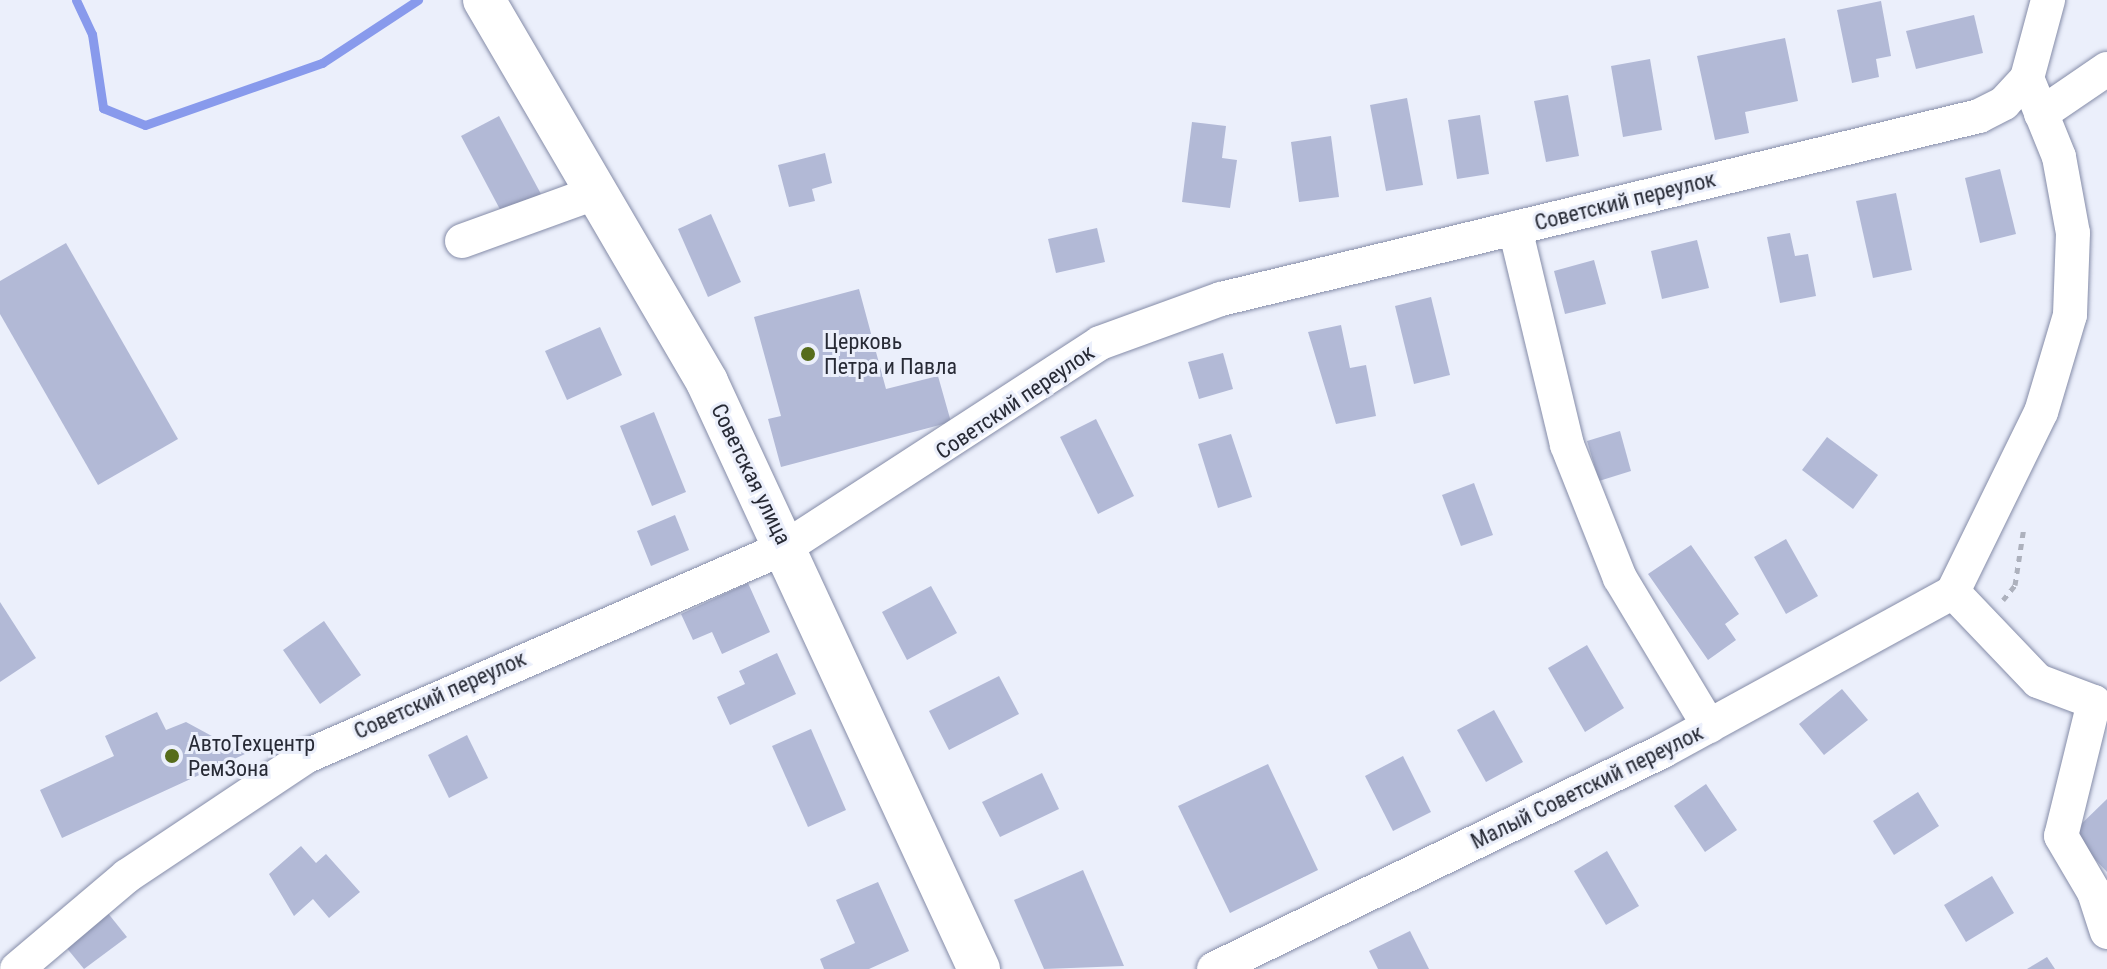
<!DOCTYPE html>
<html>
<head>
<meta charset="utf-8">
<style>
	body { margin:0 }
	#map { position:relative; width:2107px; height:969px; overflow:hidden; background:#ebeffb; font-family:"Roboto Condensed",sans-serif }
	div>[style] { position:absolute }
	.stream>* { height:9px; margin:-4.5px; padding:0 4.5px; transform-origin:4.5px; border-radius:4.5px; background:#889aec }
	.building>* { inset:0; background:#b2b9d6 }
	.path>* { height:5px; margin-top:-2.5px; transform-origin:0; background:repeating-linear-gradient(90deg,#adb1bd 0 6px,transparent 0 12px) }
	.roads { filter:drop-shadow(0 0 2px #858ca8) drop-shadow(0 0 2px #858ca8) }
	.minor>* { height:34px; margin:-17px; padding:0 17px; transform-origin:17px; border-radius:17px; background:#fff }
	.major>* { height:42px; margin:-21px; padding:0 21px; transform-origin:21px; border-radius:21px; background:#fff }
	.dots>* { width:22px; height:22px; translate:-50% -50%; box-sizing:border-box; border:4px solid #ebeffb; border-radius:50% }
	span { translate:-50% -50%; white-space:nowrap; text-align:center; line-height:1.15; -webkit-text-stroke:6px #ebeffb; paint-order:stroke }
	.street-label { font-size:22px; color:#272a35 }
	.poi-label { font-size:22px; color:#272a35 }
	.left { translate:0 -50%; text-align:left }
</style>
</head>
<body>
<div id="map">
	<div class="stream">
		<div style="left:76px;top:0;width:38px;rotate:65deg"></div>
		<div style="left:92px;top:34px;width:75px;rotate:81.5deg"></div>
		<div style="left:103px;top:108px;width:45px;rotate:22deg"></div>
		<div style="left:145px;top:125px;width:188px;rotate:-19.3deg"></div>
		<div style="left:322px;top:63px;width:115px;rotate:-33.3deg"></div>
	</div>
	<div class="building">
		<div style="clip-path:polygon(1881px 1px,1891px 56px,1876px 59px,1879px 77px,1852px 83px,1837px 10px)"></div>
		<div style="clip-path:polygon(1974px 15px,1983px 53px,1916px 69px,1906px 31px)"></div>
		<div style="clip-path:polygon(1785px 38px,1798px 101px,1745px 112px,1749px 133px,1715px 140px,1697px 56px)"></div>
		<div style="clip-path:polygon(1650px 59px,1662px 130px,1623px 137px,1611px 66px)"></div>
		<div style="clip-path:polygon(1568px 95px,1579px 156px,1546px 162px,1534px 101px)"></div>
		<div style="clip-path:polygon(1407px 98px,1423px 185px,1386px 191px,1370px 105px)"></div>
		<div style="clip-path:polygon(1480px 115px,1489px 174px,1457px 179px,1448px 120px)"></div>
		<div style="clip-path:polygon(499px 116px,541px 194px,503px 215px,461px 136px)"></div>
		<div style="clip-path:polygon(1192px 122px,1226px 126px,1222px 158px,1237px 160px,1230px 208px,1182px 202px)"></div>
		<div style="clip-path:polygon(1331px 136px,1339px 197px,1299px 202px,1291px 142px)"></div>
		<div style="clip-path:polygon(825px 153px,832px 183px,812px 189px,815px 201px,789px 207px,778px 165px)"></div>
		<div style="clip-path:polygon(2000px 169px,2016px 234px,1980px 243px,1965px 178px)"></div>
		<div style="clip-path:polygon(1896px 193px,1912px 270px,1873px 278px,1856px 201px)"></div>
		<div style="clip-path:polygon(711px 214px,741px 282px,708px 297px,678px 229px)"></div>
		<div style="clip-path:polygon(1097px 228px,1105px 262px,1056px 273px,1048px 239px)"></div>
		<div style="clip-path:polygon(1790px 233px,1795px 256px,1808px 254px,1816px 296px,1780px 303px,1767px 237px)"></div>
		<div style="clip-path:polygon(1697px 240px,1709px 288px,1662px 299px,1651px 251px)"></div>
		<div style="clip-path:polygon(66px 243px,178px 439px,98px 485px,0 314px,0 281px)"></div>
		<div style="clip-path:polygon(1594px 260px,1606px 304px,1565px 314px,1554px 271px)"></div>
		<div style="clip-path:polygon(859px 289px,886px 389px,938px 376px,951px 422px,781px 467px,768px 419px,781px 416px,754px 317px)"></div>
		<div style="clip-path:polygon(1431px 297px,1450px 375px,1414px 384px,1395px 306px)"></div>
		<div style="clip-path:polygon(1341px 325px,1350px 368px,1366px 365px,1376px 416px,1336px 424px,1308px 332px)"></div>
		<div style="clip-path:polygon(600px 327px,622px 375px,567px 400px,545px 351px)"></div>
		<div style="clip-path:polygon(1223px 353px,1233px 389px,1199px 399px,1188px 362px)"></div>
		<div style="clip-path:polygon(654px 412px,686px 492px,652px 506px,620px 426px)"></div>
		<div style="clip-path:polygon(1096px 419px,1134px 496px,1098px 514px,1060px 437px)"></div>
		<div style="clip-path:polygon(1620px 431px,1631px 471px,1599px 481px,1587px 441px)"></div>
		<div style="clip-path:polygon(1231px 434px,1252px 497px,1218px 508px,1198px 444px)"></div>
		<div style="clip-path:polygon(1827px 437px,1878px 475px,1853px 509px,1802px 470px)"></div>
		<div style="clip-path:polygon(1474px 483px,1493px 535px,1461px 546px,1442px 495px)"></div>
		<div style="clip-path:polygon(675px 515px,689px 550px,651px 566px,637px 531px)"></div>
		<div style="clip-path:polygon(1786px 539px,1818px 596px,1786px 614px,1754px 557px)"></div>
		<div style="clip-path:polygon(1691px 545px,1739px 614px,1725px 624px,1736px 640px,1708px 660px,1648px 574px)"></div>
		<div style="clip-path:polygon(748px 583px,770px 632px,722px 654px,712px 632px,693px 640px,681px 614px)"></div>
		<div style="clip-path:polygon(931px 586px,957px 633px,907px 660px,882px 612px)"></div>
		<div style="clip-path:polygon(0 602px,36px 658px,0 682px)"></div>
		<div style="clip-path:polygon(324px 621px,361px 675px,320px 704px,283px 650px)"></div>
		<div style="clip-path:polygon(1587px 645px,1624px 708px,1585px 732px,1548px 668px)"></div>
		<div style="clip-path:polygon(777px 653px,796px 694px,730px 725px,717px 697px,745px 684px,739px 671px)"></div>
		<div style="clip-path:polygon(999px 676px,1019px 714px,949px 750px,929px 711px)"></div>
		<div style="clip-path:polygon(1842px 689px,1868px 720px,1824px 755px,1799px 724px)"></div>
		<div style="clip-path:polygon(1494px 710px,1523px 762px,1486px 782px,1457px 730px)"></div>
		<div style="clip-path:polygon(157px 712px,166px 730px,186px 722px,245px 754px,62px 838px,40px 790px,114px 756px,105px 736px)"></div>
		<div style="clip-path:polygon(811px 729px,846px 810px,808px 827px,772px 746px)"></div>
		<div style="clip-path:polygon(467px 735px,488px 778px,449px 798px,428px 755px)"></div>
		<div style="clip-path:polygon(1403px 756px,1431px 812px,1393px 831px,1365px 776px)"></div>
		<div style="clip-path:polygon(1268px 764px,1318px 870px,1230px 913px,1178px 806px)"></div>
		<div style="clip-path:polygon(1042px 773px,1059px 809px,1000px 837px,982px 802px)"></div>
		<div style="clip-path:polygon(1706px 784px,1737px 830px,1705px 852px,1674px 806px)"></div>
		<div style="clip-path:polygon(1918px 792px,1939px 826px,1894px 855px,1873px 821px)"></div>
		<div style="clip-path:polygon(2107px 799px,2107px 872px,2071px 834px)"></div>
		<div style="clip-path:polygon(301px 846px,316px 863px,326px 854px,360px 892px,329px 918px,313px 899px,294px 916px,269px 874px)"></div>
		<div style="clip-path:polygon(1607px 851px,1639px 906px,1606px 925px,1574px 871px)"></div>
		<div style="clip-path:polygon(1083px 870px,1124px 966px,1044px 969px,1014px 900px)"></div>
		<div style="clip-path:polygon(1992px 876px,2014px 913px,1966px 942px,1944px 905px)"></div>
		<div style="clip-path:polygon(878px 882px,909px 951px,869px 969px,824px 969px,820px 959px,855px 943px,836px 900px)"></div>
		<div style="clip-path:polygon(107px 912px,127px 937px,84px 969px,65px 946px)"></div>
		<div style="clip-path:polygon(1410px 931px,1429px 969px,1378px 969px,1369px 951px)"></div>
		<div style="clip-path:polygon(2047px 957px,2055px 969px,2027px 969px)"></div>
	</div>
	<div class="path">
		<div style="left:2003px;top:600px;width:19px;rotate:-51deg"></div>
		<div style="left:2015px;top:585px;width:59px;rotate:-81.2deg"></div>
	</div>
	<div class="roads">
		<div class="minor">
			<div style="left:2027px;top:78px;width:85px;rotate:67.9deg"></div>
			<div style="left:2059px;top:157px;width:77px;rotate:79.6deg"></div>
			<div style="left:2073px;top:233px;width:82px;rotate:92.1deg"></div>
			<div style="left:2070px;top:315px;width:101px;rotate:106.6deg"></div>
			<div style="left:2041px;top:412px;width:200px;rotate:116.1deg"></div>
			<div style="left:1953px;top:592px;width:123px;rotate:46.3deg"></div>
			<div style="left:2038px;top:681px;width:60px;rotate:20.6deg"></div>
			<div style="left:2094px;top:702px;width:138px;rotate:103.8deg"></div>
			<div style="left:2061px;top:836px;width:65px;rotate:59.5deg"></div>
			<div style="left:2094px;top:892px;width:42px;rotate:72deg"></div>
			<div style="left:2041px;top:114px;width:80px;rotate:-34.3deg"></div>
			<div style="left:1515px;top:228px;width:223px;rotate:76.5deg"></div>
			<div style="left:1567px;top:445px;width:143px;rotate:68.3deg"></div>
			<div style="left:1620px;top:578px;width:173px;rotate:59deg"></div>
			<div style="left:462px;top:241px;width:144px;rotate:-19.9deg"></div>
			<div style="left:17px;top:969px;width:144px;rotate:-40.2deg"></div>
			<div style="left:127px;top:876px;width:216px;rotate:-33.7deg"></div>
			<div style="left:307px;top:756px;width:523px;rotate:-23.57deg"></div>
			<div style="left:786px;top:547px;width:374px;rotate:-33deg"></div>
			<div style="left:1100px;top:343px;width:129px;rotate:-20deg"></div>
			<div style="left:1221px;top:299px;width:780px;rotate:-13.57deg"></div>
			<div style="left:1979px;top:116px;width:28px;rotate:-27deg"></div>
			<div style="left:2004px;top:103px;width:34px;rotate:-47deg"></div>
			<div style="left:2027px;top:78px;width:81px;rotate:-74.9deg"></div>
			<div style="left:1214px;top:969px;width:499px;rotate:-25.9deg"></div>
			<div style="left:1663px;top:751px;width:331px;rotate:-28.7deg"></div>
		</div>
		<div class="major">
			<div style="left:484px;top:0;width:442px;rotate:59.7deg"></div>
			<div style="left:707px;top:382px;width:647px;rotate:65.14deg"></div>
		</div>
	</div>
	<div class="dots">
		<div style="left:808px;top:354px;background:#566c1b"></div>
		<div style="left:172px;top:756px;background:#566c1b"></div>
	</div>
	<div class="street-label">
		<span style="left:1625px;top:201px;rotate:-14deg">Советский переулок</span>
		<span style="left:1015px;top:402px;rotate:-34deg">Советский переулок</span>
		<span style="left:751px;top:474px;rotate:64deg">Советская улица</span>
		<span style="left:440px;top:695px;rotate:-24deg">Советский переулок</span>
		<span style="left:1587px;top:787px;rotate:-26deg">Малый Советский переулок</span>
	</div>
	<div class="poi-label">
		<span class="left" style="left:824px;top:354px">Церковь<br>Петра и Павла</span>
		<span class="left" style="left:188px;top:756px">АвтоТехцентр<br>РемЗона</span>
	</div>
</div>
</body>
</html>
